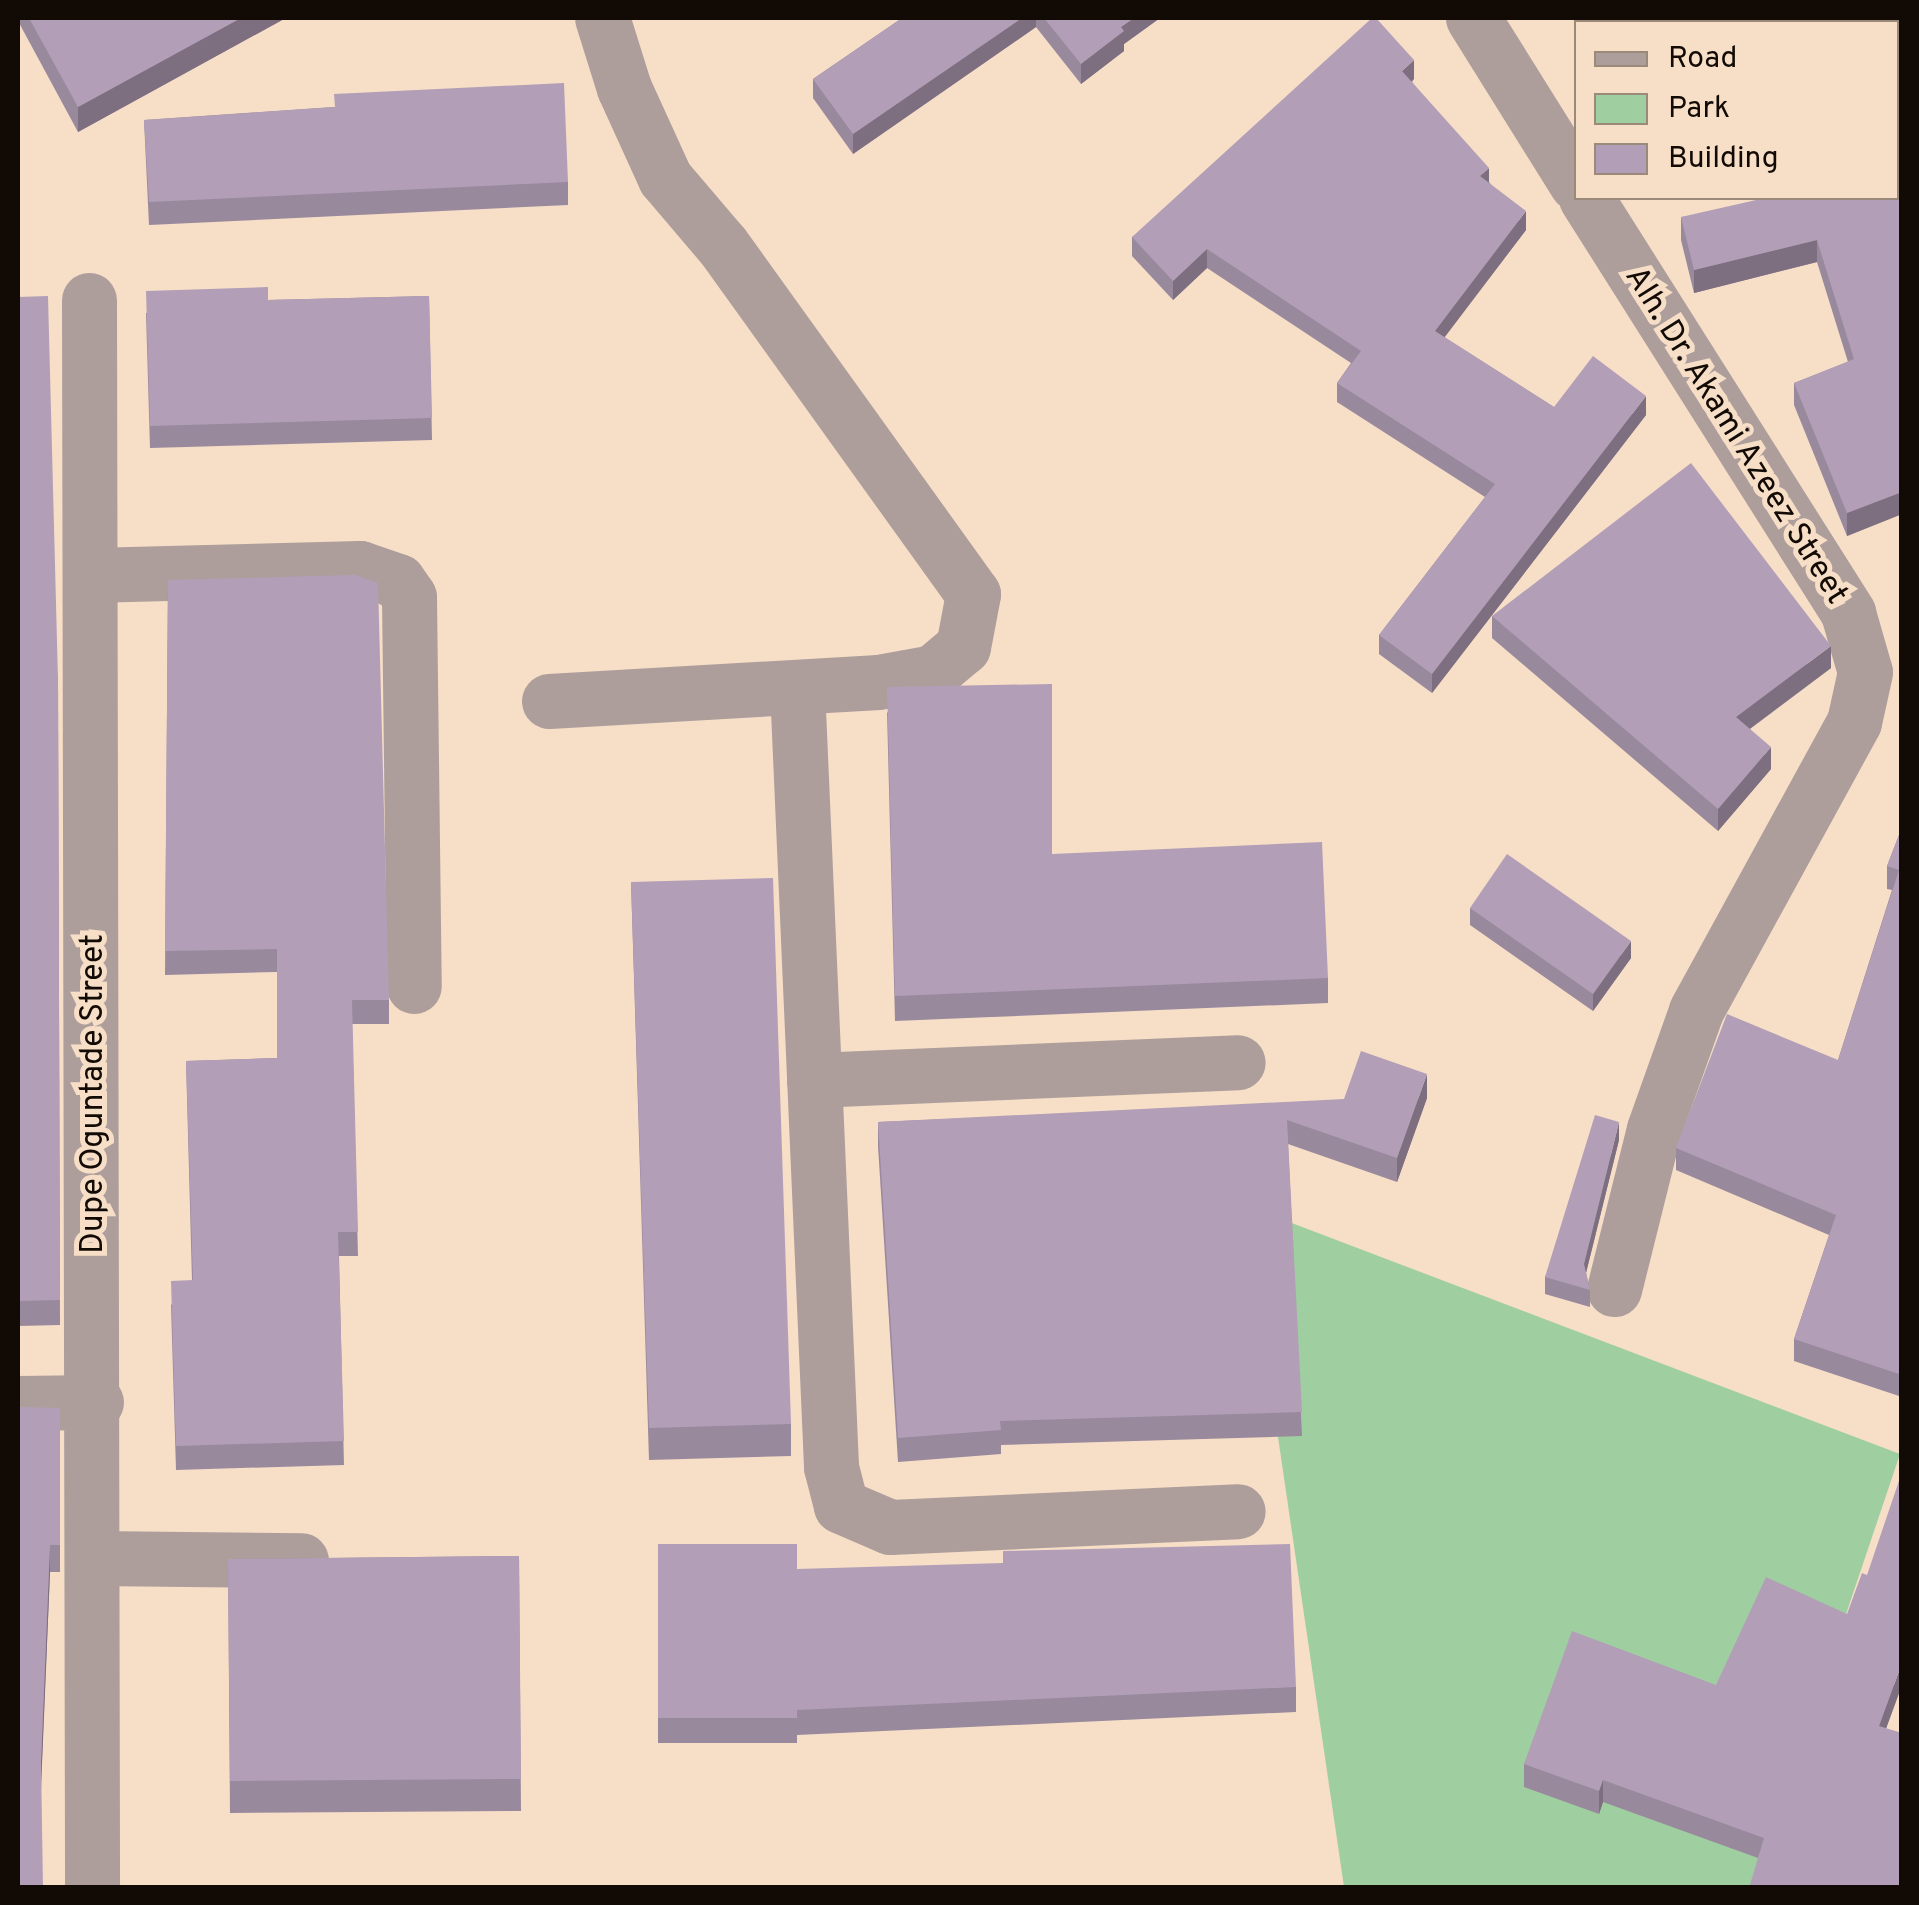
<!DOCTYPE html>
<html>
<head>
<meta charset="utf-8">
<style>
	body { margin:0 }
	#map { position:relative; width:1919px; height:1905px; overflow:hidden; background:#f7dec7; font-family:Overpass,sans-serif }
	div>[style] { position:absolute }
	.green>* { inset:0; background:#9fcea1 }
	.minor>* { height:55px; margin:-27.5px; padding:0 27.5px; transform-origin:27.5px; border-radius:27.5px; background:#ad9e9c }
	.wall>* { inset:0; background:#99899d }
	.shaded-wall>* { inset:0; background:#7d6f80 }
	.building>* { inset:0; background:#b29fb7 }
	span { translate:-50% -50%; white-space:nowrap; text-align:center; line-height:1.15; -webkit-text-stroke:10px #f7dec7; paint-order:stroke }
	.street-label { font-size:32px; color:#120a04 }
	.frame { position:absolute; inset:0; border:20px solid #120a04; pointer-events:none }
	.legend { position:absolute; left:1574px; top:20px; width:325px; height:180px; box-sizing:border-box; background:#f7dec7; border:2px solid #9b8979; margin:0; padding:12px 18px; list-style:none; font-size:30px; color:#120a04 }
	.legend li { display:flex; align-items:center; gap:20px; height:50px }
	.legend b { width:50px; border:2px solid #9b8979 }
</style>
</head>
<body>
<div id="map">
	<div class="green">
		<div style="clip-path:polygon(1244px 1205px,1900px 1454px,1754px 1887px,1344px 1887px)"></div>
	</div>
	<div class="minor">
		<div style="left:1473px;top:18px;width:195px;rotate:58deg"></div>
		<div style="left:1586px;top:198px;width:491px;rotate:57.7deg"></div>
		<div style="left:1848px;top:613px;width:61px;rotate:73.9deg"></div>
		<div style="left:1865px;top:672px;width:51px;rotate:102.4deg"></div>
		<div style="left:1854px;top:722px;width:329px;rotate:118.7deg"></div>
		<div style="left:1696px;top:1011px;width:125px;rotate:109.6deg"></div>
		<div style="left:1654px;top:1129px;width:165px;rotate:104deg"></div>
		<div style="left:89px;top:300px;width:1588px;rotate:89.89deg"></div>
		<div style="left:90px;top:575px;width:270px;rotate:-1.5deg"></div>
		<div style="left:360px;top:568px;width:40px;rotate:18.9deg"></div>
		<div style="left:398px;top:581px;width:19px;rotate:55deg"></div>
		<div style="left:409px;top:597px;width:389px;rotate:89.3deg"></div>
		<div style="left:797px;top:687px;width:781px;rotate:87.5deg"></div>
		<div style="left:831px;top:1467px;width:40px;rotate:75.6deg"></div>
		<div style="left:841px;top:1506px;width:53px;rotate:23.2deg"></div>
		<div style="left:890px;top:1527px;width:348px;rotate:-2.6deg"></div>
		<div style="left:549px;top:701px;width:330px;rotate:-3.3deg"></div>
		<div style="left:878px;top:682px;width:56px;rotate:-10.3deg"></div>
		<div style="left:933px;top:672px;width:39px;rotate:-40deg"></div>
		<div style="left:963px;top:647px;width:54px;rotate:-79.3deg"></div>
		<div style="left:973px;top:594px;width:430px;rotate:-125.7deg"></div>
		<div style="left:722px;top:245px;width:88px;rotate:-130.4deg"></div>
		<div style="left:665px;top:178px;width:99px;rotate:-114.5deg"></div>
		<div style="left:624px;top:88px;width:73px;rotate:-107.4deg"></div>
		<div style="left:814px;top:1080px;width:424px;rotate:-2.4deg"></div>
		<div style="left:18px;top:1403px;width:78px;rotate:-0.7deg"></div>
		<div style="left:94px;top:1558px;width:207px;rotate:0.6deg"></div>
	</div>
	<div class="wall">
		<div style="clip-path:polygon(18px 18px,284px 18px,284px 19px,78px 132px,18px 21px)"></div>
		<div style="clip-path:polygon(902px 18px,1160px 18px,1124px 44px,1124px 51px,1081px 84px,1036px 27px,853px 154px,813px 98px,813px 79px)"></div>
		<div style="clip-path:polygon(1797px 18px,1902px 18px,1902px 514px,1847px 536px,1794px 405px,1794px 383px,1848px 362px,1817px 262px,1694px 293px,1681px 240px,1681px 217px,1896px 198px,1896px 22px,1797px 22px)"></div>
		<div style="clip-path:polygon(1414px 79px,1412px 82px,1526px 230px,1444px 337px,1554px 407px,1646px 415px,1432px 693px,1379px 654px,1379px 635px,1485px 497px,1337px 402px,1337px 383px,1351px 363px,1207px 268px,1173px 300px,1132px 256px,1132px 237px)"></div>
		<div style="clip-path:polygon(334px 107px,568px 182px,568px 205px,149px 225px,144px 120px)"></div>
		<div style="clip-path:polygon(429px 296px,432px 440px,150px 448px,146px 313px,268px 300px)"></div>
		<div style="clip-path:polygon(18px 297px,58px 680px,60px 1325px,18px 1326px)"></div>
		<div style="clip-path:polygon(168px 580px,389px 1000px,389px 1024px,352px 1024px,358px 1256px,339px 1256px,344px 1465px,176px 1470px,171px 1305px,192px 1280px,186px 1061px,277px 1058px,277px 972px,165px 975px)"></div>
		<div style="clip-path:polygon(1492px 616px,1831px 668px,1750px 729px,1771px 769px,1718px 831px,1492px 638px)"></div>
		<div style="clip-path:polygon(887px 712px,1052px 854px,1328px 978px,1328px 1003px,895px 1021px)"></div>
		<div style="clip-path:polygon(1902px 827px,1902px 1397px,1794px 1361px,1794px 1339px,1829px 1235px,1676px 1170px,1676px 1148px,1838px 1060px,1892px 890px,1887px 889px,1887px 866px)"></div>
		<div style="clip-path:polygon(631px 882px,791px 1424px,791px 1456px,649px 1460px)"></div>
		<div style="clip-path:polygon(1470px 908px,1631px 958px,1593px 1011px,1470px 925px)"></div>
		<div style="clip-path:polygon(1427px 1098px,1397px 1182px,1288px 1144px,1302px 1436px,1001px 1445px,1001px 1454px,898px 1462px,878px 1146px,878px 1122px)"></div>
		<div style="clip-path:polygon(1619px 1140px,1586px 1273px,1590px 1290px,1590px 1307px,1545px 1294px,1545px 1277px)"></div>
		<div style="clip-path:polygon(60px 1408px,60px 1572px,50px 1572px,41px 1782px,18px 1888px)"></div>
		<div style="clip-path:polygon(658px 1544px,797px 1569px,1296px 1687px,1296px 1712px,797px 1735px,797px 1743px,658px 1743px)"></div>
		<div style="clip-path:polygon(519px 1556px,521px 1811px,230px 1813px,228px 1559px)"></div>
		<div style="clip-path:polygon(1716px 1685px,1902px 1685px,1886px 1728px,1758px 1858px,1603px 1802px,1599px 1814px,1524px 1787px,1524px 1764px)"></div>
	</div>
	<div class="shaded-wall">
		<div style="clip-path:polygon(241px 18px,284px 18px,284px 19px,78px 132px,78px 107px)"></div>
		<div style="clip-path:polygon(1022px 18px,1036px 18px,1036px 27px,853px 154px,853px 134px)"></div>
		<div style="clip-path:polygon(1134px 18px,1160px 18px,1124px 44px,1124px 51px,1081px 84px,1081px 64px,1121px 27px)"></div>
		<div style="clip-path:polygon(1414px 60px,1414px 79px,1402px 90px,1402px 71px)"></div>
		<div style="clip-path:polygon(1489px 168px,1489px 187px,1480px 176px)"></div>
		<div style="clip-path:polygon(1526px 211px,1526px 230px,1435px 350px,1435px 331px)"></div>
		<div style="clip-path:polygon(1817px 240px,1817px 262px,1694px 293px,1694px 270px)"></div>
		<div style="clip-path:polygon(1207px 249px,1207px 268px,1173px 300px,1173px 281px)"></div>
		<div style="clip-path:polygon(1646px 396px,1646px 415px,1432px 693px,1432px 674px)"></div>
		<div style="clip-path:polygon(1902px 492px,1902px 514px,1847px 536px,1847px 513px)"></div>
		<div style="clip-path:polygon(1831px 646px,1831px 668px,1736px 739px,1736px 717px)"></div>
		<div style="clip-path:polygon(1771px 747px,1771px 769px,1718px 831px,1718px 809px)"></div>
		<div style="clip-path:polygon(1631px 941px,1631px 958px,1593px 1011px,1593px 994px)"></div>
		<div style="clip-path:polygon(1427px 1074px,1427px 1098px,1397px 1182px,1397px 1158px)"></div>
		<div style="clip-path:polygon(1619px 1122px,1619px 1140px,1584px 1281px,1584px 1264px)"></div>
		<div style="clip-path:polygon(50px 1545px,50px 1572px,41px 1789px,41px 1762px)"></div>
		<div style="clip-path:polygon(1902px 1663px,1902px 1685px,1879px 1748px,1879px 1726px)"></div>
		<div style="clip-path:polygon(1603px 1780px,1603px 1802px,1599px 1814px,1599px 1791px)"></div>
	</div>
	<div class="building">
		<div style="clip-path:polygon(29px 18px,241px 18px,78px 107px)"></div>
		<div style="clip-path:polygon(902px 18px,1022px 18px,853px 134px,813px 79px)"></div>
		<div style="clip-path:polygon(1044px 18px,1134px 18px,1121px 27px,1124px 31px,1081px 64px)"></div>
		<div style="clip-path:polygon(1372px 18px,1376px 18px,1414px 60px,1402px 71px,1489px 168px,1480px 176px,1526px 211px,1435px 331px,1554px 407px,1593px 356px,1646px 396px,1432px 674px,1379px 635px,1495px 484px,1337px 383px,1361px 351px,1207px 249px,1173px 281px,1132px 237px)"></div>
		<div style="clip-path:polygon(1798px 18px,1902px 18px,1902px 492px,1847px 513px,1794px 383px,1854px 359px,1817px 240px,1694px 270px,1681px 217px,1765px 198px,1896px 198px,1896px 22px,1798px 22px)"></div>
		<div style="clip-path:polygon(564px 83px,568px 182px,149px 202px,144px 120px,335px 107px,334px 94px)"></div>
		<div style="clip-path:polygon(268px 287px,268px 300px,429px 296px,432px 418px,150px 426px,146px 291px)"></div>
		<div style="clip-path:polygon(48px 296px,58px 680px,60px 1300px,18px 1301px,18px 297px)"></div>
		<div style="clip-path:polygon(1691px 463px,1831px 646px,1736px 717px,1771px 747px,1718px 809px,1492px 616px)"></div>
		<div style="clip-path:polygon(355px 575px,378px 583px,389px 1000px,352px 1000px,358px 1232px,338px 1232px,344px 1441px,176px 1446px,171px 1281px,193px 1280px,186px 1061px,277px 1058px,277px 949px,165px 951px,168px 580px)"></div>
		<div style="clip-path:polygon(1052px 684px,1052px 854px,1322px 842px,1328px 978px,895px 996px,887px 687px)"></div>
		<div style="clip-path:polygon(1902px 827px,1902px 1375px,1794px 1339px,1836px 1215px,1676px 1148px,1727px 1014px,1838px 1060px,1899px 870px,1887px 866px)"></div>
		<div style="clip-path:polygon(1507px 854px,1631px 941px,1593px 994px,1470px 908px)"></div>
		<div style="clip-path:polygon(773px 878px,791px 1424px,649px 1428px,631px 882px)"></div>
		<div style="clip-path:polygon(1361px 1051px,1427px 1074px,1397px 1158px,1287px 1120px,1302px 1412px,1000px 1421px,1001px 1430px,898px 1438px,878px 1122px,1344px 1099px)"></div>
		<div style="clip-path:polygon(1595px 1115px,1619px 1122px,1584px 1264px,1590px 1290px,1545px 1277px)"></div>
		<div style="clip-path:polygon(18px 1407px,60px 1408px,60px 1545px,50px 1545px,41px 1762px,43px 1888px,18px 1888px)"></div>
		<div style="clip-path:polygon(1902px 1472px,1902px 1663px,1879px 1726px,1902px 1733px,1902px 1888px,1749px 1888px,1764px 1838px,1603px 1780px,1599px 1791px,1524px 1764px,1572px 1631px,1716px 1685px,1766px 1577px,1847px 1614px,1862px 1573px,1867px 1575px)"></div>
		<div style="clip-path:polygon(658px 1544px,797px 1544px,797px 1569px,1003px 1563px,1003px 1551px,1290px 1544px,1296px 1687px,797px 1710px,797px 1718px,658px 1718px)"></div>
		<div style="clip-path:polygon(519px 1556px,521px 1779px,230px 1781px,228px 1559px)"></div>
	</div>
	<div class="street-label">
		<span style="left:1735px;top:436px;rotate:58deg">Alh. Dr. Akami Azeez Street</span>
		<span style="left:94px;top:1094px;rotate:-90deg">Dupe Oguntade Street</span>
	</div>
	<div class="frame"></div>
	<ul class="legend">
	<li><b style="height:12px;background:#ad9e9c"></b>Road</li>
	<li><b style="height:28px;background:#9fcea1"></b>Park</li>
	<li><b style="height:28px;background:#b29fb7"></b>Building</li>
	</ul>
</div>
</body>
</html>
